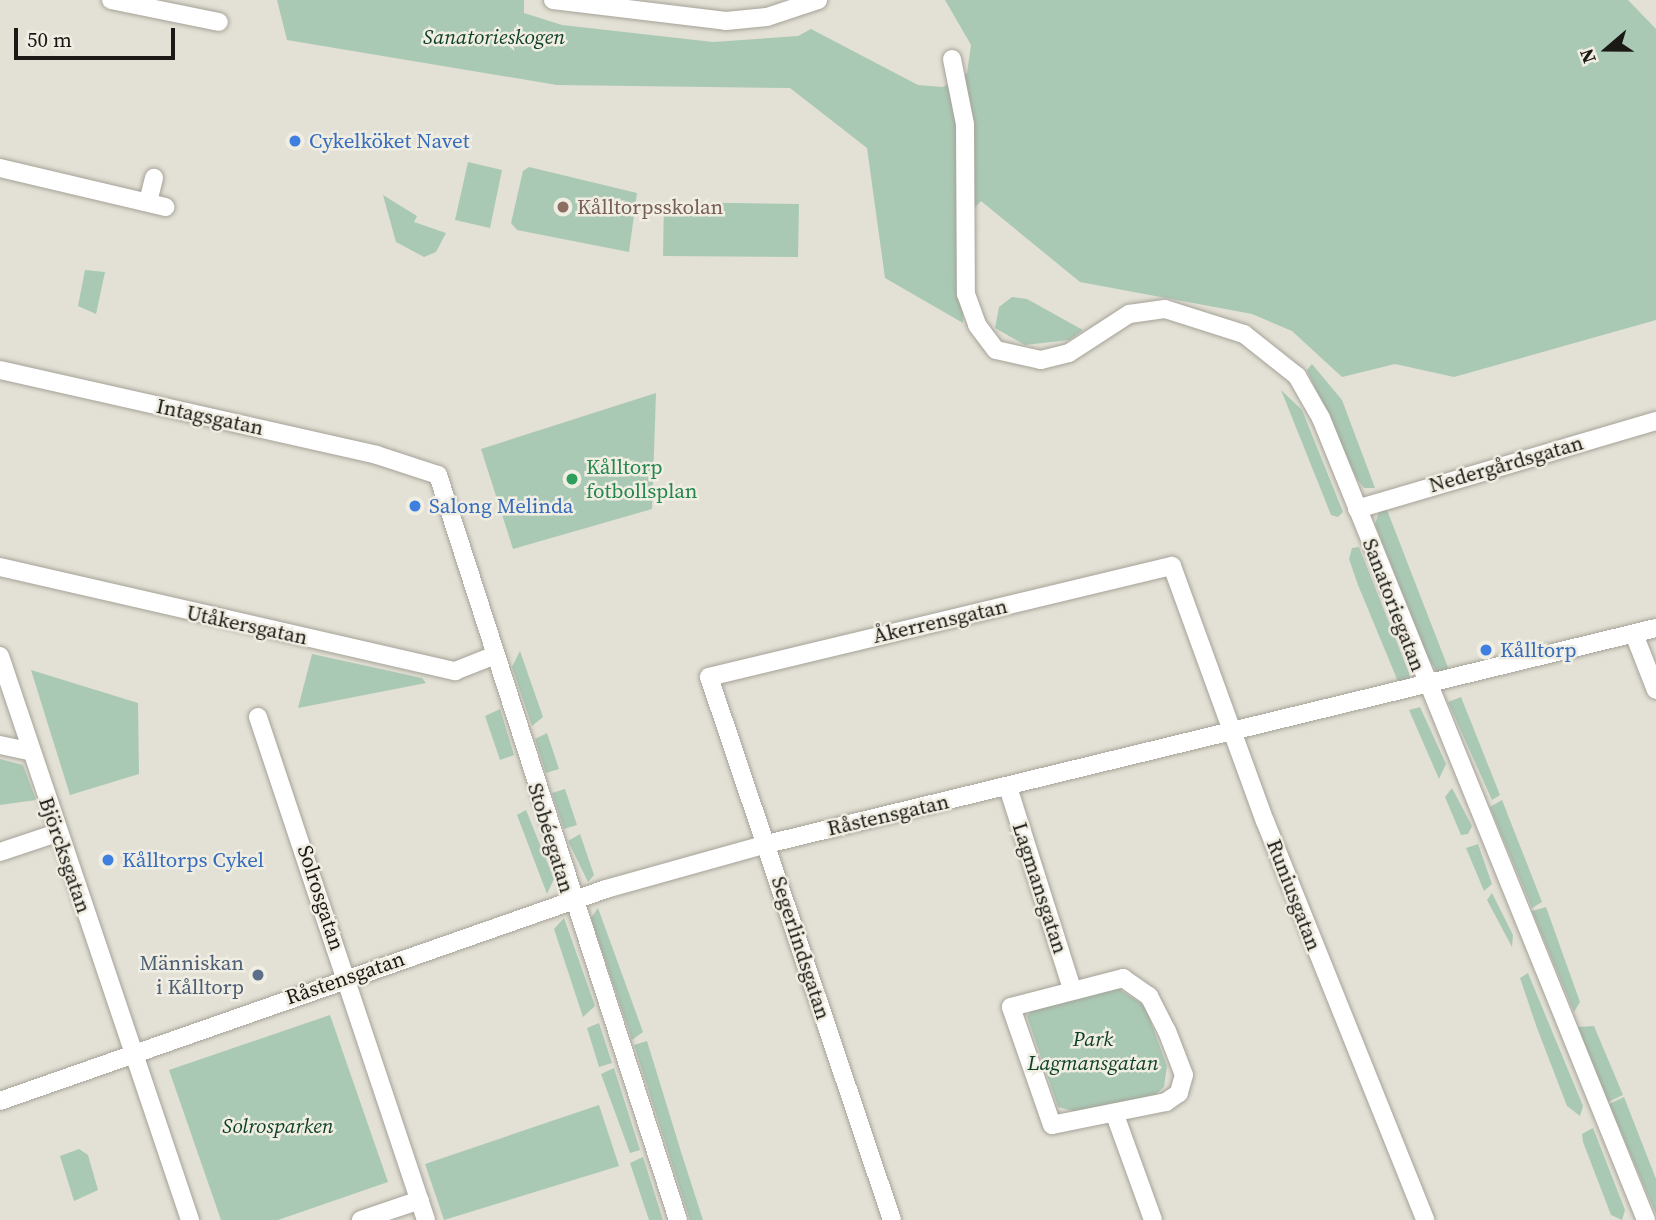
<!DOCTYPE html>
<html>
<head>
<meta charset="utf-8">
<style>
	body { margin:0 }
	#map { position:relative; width:1656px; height:1220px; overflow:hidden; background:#e3e0d5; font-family:"Source Serif 4",serif }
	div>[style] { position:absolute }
	.green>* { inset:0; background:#aac9b5 }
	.roads { filter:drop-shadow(0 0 2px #a5a298) drop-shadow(0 0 2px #a5a298) }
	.street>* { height:18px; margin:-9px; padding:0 9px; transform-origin:9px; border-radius:9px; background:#fff }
	.dots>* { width:19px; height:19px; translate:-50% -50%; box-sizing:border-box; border:4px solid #f0ede2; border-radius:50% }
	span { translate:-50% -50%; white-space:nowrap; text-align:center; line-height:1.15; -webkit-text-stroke:5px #f0ede2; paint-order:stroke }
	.park-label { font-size:21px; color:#0a3f25; font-style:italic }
	.shop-label { font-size:21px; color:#366cbe }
	.left { translate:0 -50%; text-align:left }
	.education-label { font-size:21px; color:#785e54 }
	.street-label { font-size:21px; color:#1a1915 }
	.leisure-label { font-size:21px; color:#27864d }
	.service-label { font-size:21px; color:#4e5e75 }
	.right { translate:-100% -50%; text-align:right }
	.north { position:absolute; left:1572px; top:14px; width:70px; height:70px; -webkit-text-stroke:5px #f0ede2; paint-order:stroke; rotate:250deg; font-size:19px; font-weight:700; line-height:28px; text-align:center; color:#1a1915 }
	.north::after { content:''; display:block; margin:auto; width:24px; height:32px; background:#1a1915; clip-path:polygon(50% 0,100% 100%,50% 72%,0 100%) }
	.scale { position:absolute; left:14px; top:28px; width:161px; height:32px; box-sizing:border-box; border:4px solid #1a1915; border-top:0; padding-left:9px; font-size:21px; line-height:24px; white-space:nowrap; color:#1a1915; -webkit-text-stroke:5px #f0ede2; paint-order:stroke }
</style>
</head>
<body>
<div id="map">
	<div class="green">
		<div style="clip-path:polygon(277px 0,524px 0,524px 13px,562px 25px,713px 42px,798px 36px,811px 29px,918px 85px,943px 87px,967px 73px,971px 45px,945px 0,1628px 0,1656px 29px,1656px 320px,1454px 377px,1395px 364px,1342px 377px,1292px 331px,1252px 314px,1080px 282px,981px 201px,962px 221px,963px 323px,885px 278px,867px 148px,790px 88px,557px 85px,287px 40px)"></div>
		<div style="clip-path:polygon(468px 162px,502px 170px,490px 228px,455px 220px)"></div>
		<div style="clip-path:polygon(529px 167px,637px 193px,629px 252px,517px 230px,511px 223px,523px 171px)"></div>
		<div style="clip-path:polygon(383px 195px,417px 216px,414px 222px,446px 233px,436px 252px,424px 257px,396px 242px)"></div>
		<div style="clip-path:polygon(664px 202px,799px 204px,798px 257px,663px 256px)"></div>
		<div style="clip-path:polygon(85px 270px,105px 272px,96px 314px,78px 306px)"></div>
		<div style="clip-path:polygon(1012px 297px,1027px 299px,1083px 330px,1069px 340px,1025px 345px,995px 328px,999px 307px)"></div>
		<div style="clip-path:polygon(1312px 364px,1342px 400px,1375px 488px,1364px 488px,1357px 479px,1307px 370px)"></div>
		<div style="clip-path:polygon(1281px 390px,1302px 410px,1343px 512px,1338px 517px,1331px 515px)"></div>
		<div style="clip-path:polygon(656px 393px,652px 509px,513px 549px,481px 449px)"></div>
		<div style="clip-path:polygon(1380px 509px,1387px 510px,1449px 670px,1438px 674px,1428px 657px,1375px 524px)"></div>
		<div style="clip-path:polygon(1359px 547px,1409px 673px,1411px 684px,1399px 684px,1358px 585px,1349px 559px,1352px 548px)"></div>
		<div style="clip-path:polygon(520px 651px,543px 717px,532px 726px,512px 667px)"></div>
		<div style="clip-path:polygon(312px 654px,422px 678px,426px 683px,298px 708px)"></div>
		<div style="clip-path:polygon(31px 670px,138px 703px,139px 774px,70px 795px)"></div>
		<div style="clip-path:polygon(1461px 697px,1500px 795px,1492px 800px,1448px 702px)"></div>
		<div style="clip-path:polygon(1420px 707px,1446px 764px,1439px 779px,1409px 710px)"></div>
		<div style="clip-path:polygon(500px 709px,514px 755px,500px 760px,485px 716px)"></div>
		<div style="clip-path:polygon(547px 733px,559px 769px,546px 773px,535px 739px)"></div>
		<div style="clip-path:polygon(0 759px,23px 765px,36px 800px,0 805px)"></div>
		<div style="clip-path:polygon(1452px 788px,1472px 826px,1468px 834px,1461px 835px,1445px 797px)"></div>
		<div style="clip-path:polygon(565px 789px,577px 825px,564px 829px,552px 793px)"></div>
		<div style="clip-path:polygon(1502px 800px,1542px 902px,1532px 908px,1490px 807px)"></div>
		<div style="clip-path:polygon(526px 810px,554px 879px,547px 894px,517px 815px)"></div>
		<div style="clip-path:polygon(580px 834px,594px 875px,588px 882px,568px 841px)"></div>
		<div style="clip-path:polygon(1478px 844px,1492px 884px,1484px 891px,1466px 848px)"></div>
		<div style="clip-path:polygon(1492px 893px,1513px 935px,1512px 947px,1487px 900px)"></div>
		<div style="clip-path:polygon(1546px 907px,1580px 1002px,1574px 1012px,1532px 911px)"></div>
		<div style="clip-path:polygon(598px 908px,643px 1032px,632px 1040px,591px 918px)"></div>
		<div style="clip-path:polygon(564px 918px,595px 1006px,583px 1017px,554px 929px)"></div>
		<div style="clip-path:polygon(1528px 973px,1583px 1106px,1580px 1116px,1567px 1106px,1537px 1028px,1520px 978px)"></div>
		<div style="clip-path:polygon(1116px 987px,1145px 1006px,1167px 1066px,1164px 1087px,1154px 1096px,1081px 1113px,1058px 1107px,1027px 1016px,1033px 1009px)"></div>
		<div style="clip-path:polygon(330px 1015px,388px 1182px,278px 1220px,221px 1220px,169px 1070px)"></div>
		<div style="clip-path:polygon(599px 1023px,612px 1063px,599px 1067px,587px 1028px)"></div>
		<div style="clip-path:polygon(1594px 1026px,1623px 1095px,1608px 1102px,1578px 1027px)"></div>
		<div style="clip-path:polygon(647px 1041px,682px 1155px,703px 1220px,690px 1220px,634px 1045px)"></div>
		<div style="clip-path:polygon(614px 1068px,640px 1150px,630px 1153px,601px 1074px)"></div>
		<div style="clip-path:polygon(1624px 1097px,1656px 1179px,1656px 1214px,1609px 1104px)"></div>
		<div style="clip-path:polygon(599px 1105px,619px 1166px,444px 1220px,425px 1164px)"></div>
		<div style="clip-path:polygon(1593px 1128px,1625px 1210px,1622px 1220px,1611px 1215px,1583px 1142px,1582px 1134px)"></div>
		<div style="clip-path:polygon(79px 1149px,88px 1155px,98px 1190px,74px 1201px,60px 1156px)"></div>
		<div style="clip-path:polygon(643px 1157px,663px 1220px,649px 1220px,630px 1163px)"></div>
	</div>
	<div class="roads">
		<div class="street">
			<div style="left:111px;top:0;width:110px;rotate:11.5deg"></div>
			<div style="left:553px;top:0;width:174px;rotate:6.9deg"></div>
			<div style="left:726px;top:21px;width:41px;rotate:-5.6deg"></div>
			<div style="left:767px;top:17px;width:54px;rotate:-18.4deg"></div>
			<div style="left:952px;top:59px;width:66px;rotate:78.7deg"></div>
			<div style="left:965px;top:124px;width:170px;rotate:89.7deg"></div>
			<div style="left:966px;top:294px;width:33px;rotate:70deg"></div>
			<div style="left:977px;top:325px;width:31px;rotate:53deg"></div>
			<div style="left:996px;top:350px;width:46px;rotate:12.5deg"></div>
			<div style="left:1041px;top:360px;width:29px;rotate:-14deg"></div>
			<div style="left:1069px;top:353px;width:72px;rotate:-33deg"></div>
			<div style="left:1129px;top:314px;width:36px;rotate:-8deg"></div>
			<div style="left:1165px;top:309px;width:83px;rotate:17.6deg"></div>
			<div style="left:1244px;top:334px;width:68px;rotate:38.4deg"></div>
			<div style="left:1297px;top:376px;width:48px;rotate:60.3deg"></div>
			<div style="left:1321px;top:418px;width:865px;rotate:67.94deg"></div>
			<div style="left:0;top:168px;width:170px;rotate:13.3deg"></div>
			<div style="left:148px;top:202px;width:25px;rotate:-76deg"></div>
			<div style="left:0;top:370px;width:386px;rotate:12.7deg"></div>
			<div style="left:377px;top:455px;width:64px;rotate:18.2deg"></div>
			<div style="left:438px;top:475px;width:783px;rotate:72.14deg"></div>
			<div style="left:1357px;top:509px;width:312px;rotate:-16.4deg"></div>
			<div style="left:0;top:567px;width:467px;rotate:12.9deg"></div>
			<div style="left:455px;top:671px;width:41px;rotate:-21.5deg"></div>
			<div style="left:1634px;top:634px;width:60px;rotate:68.6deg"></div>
			<div style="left:0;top:656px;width:595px;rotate:71.38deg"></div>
			<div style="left:258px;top:717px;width:530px;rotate:71.53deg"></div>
			<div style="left:0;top:745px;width:30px;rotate:12deg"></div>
			<div style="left:1008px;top:787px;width:212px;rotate:72.4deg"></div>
			<div style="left:0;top:852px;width:60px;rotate:-18.4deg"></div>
			<div style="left:1123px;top:978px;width:32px;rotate:35deg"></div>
			<div style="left:1149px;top:996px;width:39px;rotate:63deg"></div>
			<div style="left:1167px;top:1031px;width:47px;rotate:68.9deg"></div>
			<div style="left:1184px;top:1075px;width:19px;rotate:106deg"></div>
			<div style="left:1179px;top:1093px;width:16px;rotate:145deg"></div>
			<div style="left:1166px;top:1102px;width:116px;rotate:168.6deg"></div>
			<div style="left:1052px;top:1125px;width:125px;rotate:-109.2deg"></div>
			<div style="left:1011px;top:1007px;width:116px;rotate:-14.5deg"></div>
			<div style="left:0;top:1101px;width:642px;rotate:-19.28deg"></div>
			<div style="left:606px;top:889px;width:167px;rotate:-15.6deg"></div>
			<div style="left:767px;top:844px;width:915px;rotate:-13.66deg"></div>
			<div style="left:1115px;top:1115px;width:112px;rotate:70.1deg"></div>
			<div style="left:361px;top:1220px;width:62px;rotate:-18.7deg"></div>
			<div style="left:892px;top:1220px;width:573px;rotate:-108.62deg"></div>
			<div style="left:709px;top:677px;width:476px;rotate:-13.5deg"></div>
			<div style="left:1172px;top:566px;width:271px;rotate:70deg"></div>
			<div style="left:1265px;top:821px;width:430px;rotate:68.1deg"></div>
		</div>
	</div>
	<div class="dots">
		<div style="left:295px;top:141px;background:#3f7fe0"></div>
		<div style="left:563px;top:207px;background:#8d6e63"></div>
		<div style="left:572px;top:479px;background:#2e9e5b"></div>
		<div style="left:415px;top:506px;background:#3f7fe0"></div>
		<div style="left:1486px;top:650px;background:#3f7fe0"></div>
		<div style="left:108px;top:860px;background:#3f7fe0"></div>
		<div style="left:258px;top:975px;background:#5c6f8a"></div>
	</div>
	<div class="park-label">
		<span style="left:494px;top:37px">Sanatorieskogen</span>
		<span style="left:1093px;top:1051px">Park<br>Lagmansgatan</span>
		<span style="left:278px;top:1126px">Solrosparken</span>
	</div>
	<div class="shop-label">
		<span class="left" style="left:309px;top:141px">Cykelköket Navet</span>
		<span class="left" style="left:429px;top:506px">Salong Melinda</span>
		<span class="left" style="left:1500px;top:650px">Kålltorp</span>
		<span class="left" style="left:122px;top:860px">Kålltorps Cykel</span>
	</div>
	<div class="education-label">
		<span class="left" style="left:577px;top:207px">Kålltorpsskolan</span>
	</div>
	<div class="street-label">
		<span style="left:210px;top:417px;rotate:12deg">Intagsgatan</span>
		<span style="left:1506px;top:464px;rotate:-16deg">Nedergårdsgatan</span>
		<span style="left:1394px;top:605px;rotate:69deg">Sanatoriegatan</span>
		<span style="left:940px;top:621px;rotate:-13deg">Åkerrensgatan</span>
		<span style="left:247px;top:625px;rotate:12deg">Utåkersgatan</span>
		<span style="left:888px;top:815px;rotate:-13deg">Råstensgatan</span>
		<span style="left:551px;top:838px;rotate:73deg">Stobéegatan</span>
		<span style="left:65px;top:855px;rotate:71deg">Björcksgatan</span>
		<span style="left:1040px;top:888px;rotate:72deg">Lagmansgatan</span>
		<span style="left:1294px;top:895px;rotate:69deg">Runiusgatan</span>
		<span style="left:321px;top:898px;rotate:72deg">Solrosgatan</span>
		<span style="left:801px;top:948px;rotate:72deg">Segerlindsgatan</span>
		<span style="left:345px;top:978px;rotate:-19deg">Råstensgatan</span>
	</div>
	<div class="leisure-label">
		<span class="left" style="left:586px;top:479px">Kålltorp<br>fotbollsplan</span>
	</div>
	<div class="service-label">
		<span class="right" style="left:244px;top:975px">Människan<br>i Kålltorp</span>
	</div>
	<div class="north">N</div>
	<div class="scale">50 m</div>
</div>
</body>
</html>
